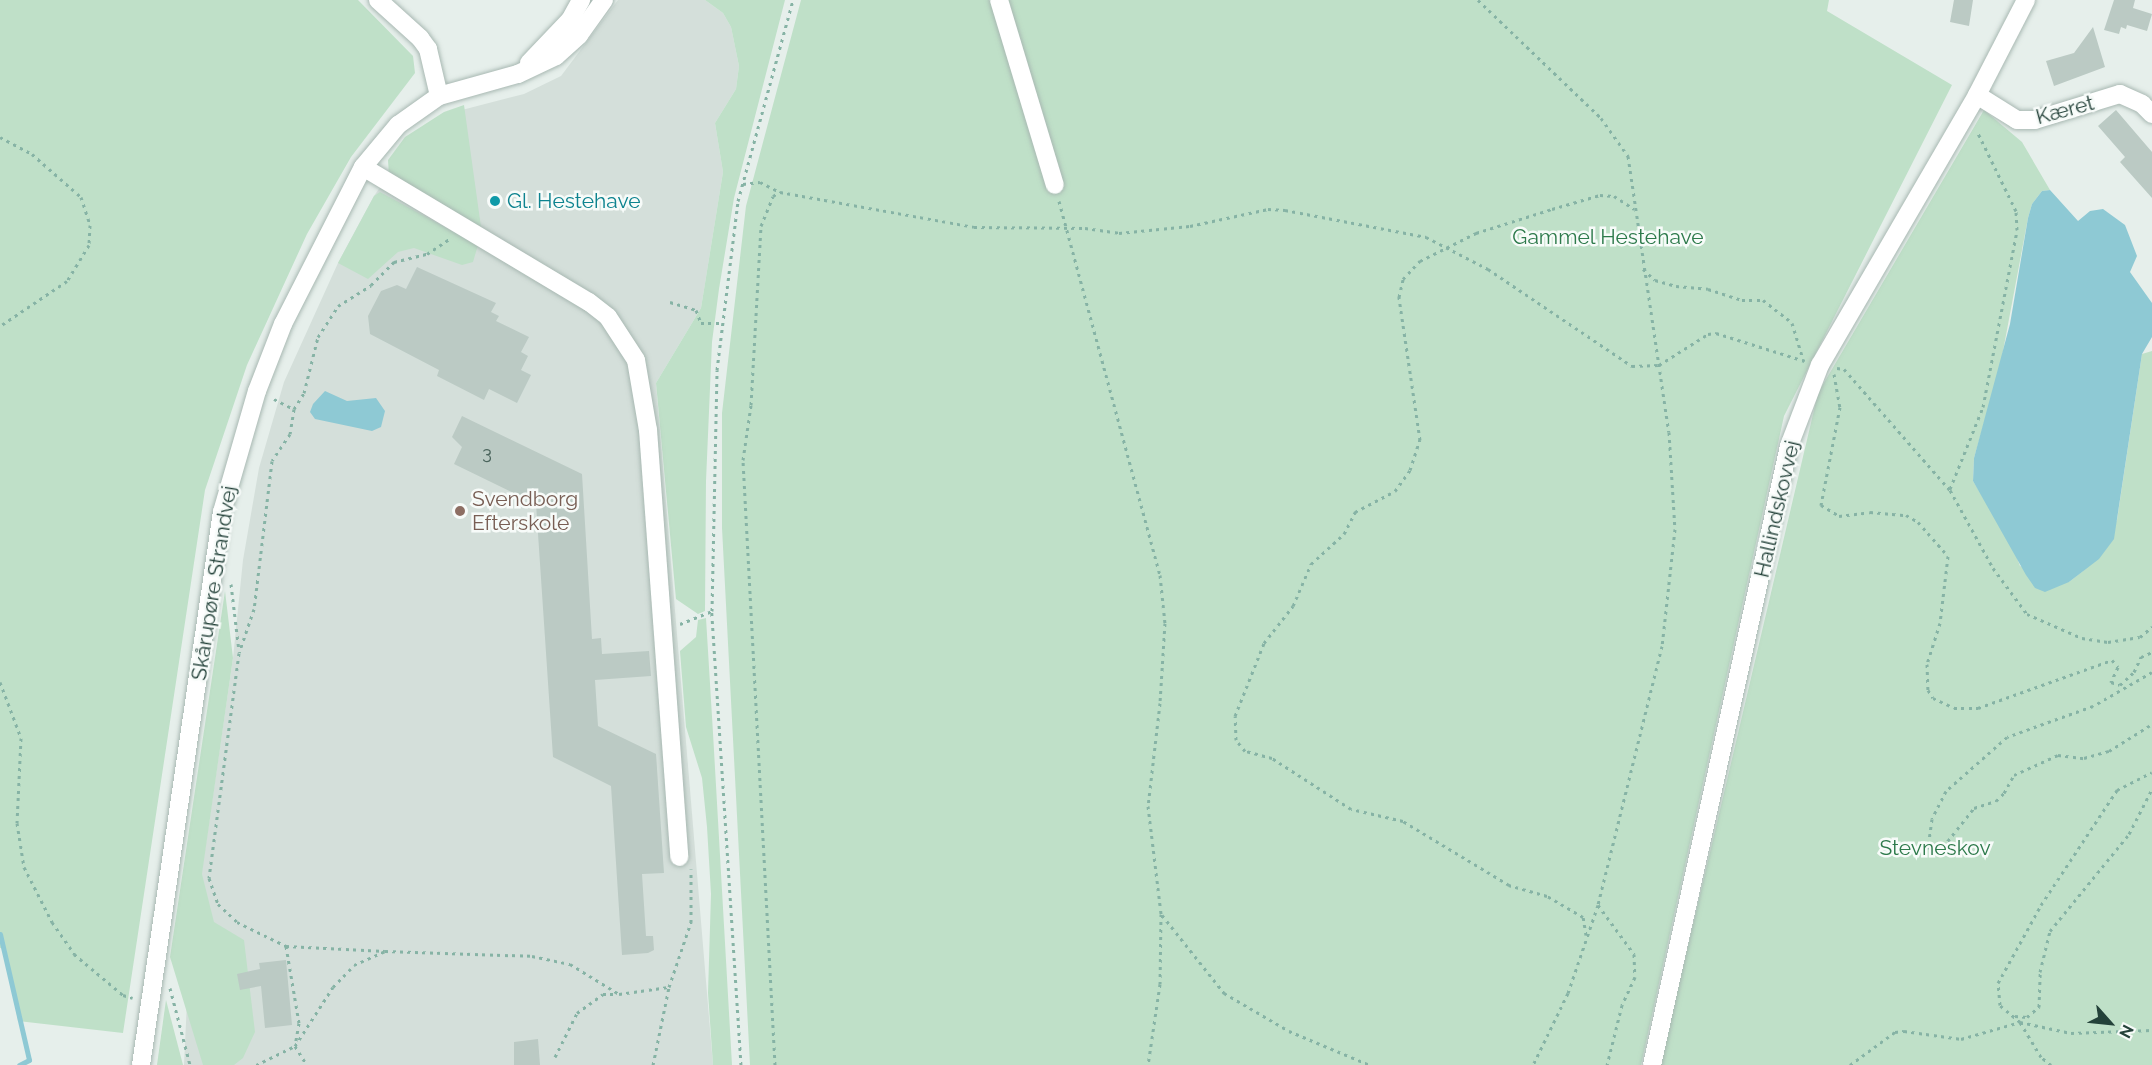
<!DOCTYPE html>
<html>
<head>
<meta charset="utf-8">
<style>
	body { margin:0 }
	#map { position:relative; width:2152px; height:1065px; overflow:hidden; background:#e6efeb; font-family:Raleway,sans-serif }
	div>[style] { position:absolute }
	.built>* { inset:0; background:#d4dfda }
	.green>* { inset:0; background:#bfe0c8 }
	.water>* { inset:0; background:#8ec9d4 }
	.stream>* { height:5px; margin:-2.5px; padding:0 2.5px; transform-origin:2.5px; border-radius:2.5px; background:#8ec9d4 }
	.building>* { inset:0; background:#bbcac4 }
	.path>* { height:3px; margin-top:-1.5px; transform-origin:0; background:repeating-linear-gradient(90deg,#86b3a5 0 3px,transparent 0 7.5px) }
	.roads { filter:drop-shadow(0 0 2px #a8b8b2) drop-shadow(0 0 2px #a8b8b2) }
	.minor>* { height:18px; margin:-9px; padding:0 9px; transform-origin:9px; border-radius:9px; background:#fff }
	.dots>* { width:16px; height:16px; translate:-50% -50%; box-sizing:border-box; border:3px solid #f7fbf9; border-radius:50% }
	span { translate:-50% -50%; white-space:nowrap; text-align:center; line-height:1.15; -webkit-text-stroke:5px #f7fbf9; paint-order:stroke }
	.number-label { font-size:18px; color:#4a645c }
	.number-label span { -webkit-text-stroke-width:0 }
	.street-label { font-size:21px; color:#24423a }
	.culture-label { font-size:21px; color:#0d838f }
	.left { translate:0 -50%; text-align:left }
	.park-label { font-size:21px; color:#2d7a4b }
	.education-label { font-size:21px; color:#785e54 }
	.north { position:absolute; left:2080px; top:993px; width:60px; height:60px; -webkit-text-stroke:4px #f7fbf9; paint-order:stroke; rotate:117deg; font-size:16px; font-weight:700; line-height:24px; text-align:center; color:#24423a }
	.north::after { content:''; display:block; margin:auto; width:21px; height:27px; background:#24423a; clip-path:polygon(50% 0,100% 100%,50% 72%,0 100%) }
</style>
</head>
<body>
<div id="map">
	<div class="built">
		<div style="clip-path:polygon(618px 0,705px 0,723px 13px,731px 27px,739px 66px,736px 89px,715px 123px,723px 172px,701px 308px,656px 383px,713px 1065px,184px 1065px,189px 959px,233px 658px,243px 560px,259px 468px,284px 382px,338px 263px,374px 196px,418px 132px,458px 111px,524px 94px,561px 76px)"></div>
	</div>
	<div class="green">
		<div style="clip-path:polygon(0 0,358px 0,413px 56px,415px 73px,351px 157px,307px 234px,247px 365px,205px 490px,123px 1033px,18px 1021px,6px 949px,0 948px)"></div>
		<div style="clip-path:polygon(705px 0,785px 0,734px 198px,719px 289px,712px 342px,706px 481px,705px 611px,698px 614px,676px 599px,656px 383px,701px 308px,723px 172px,715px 123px,736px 89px,739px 66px,731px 27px,723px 13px)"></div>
		<div style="clip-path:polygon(801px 0,1829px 0,1827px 11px,1952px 85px,1784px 416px,1641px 1065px,750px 1065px,722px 528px,722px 413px,746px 206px)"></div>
		<div style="clip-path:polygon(464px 105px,481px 227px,389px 177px,388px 160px,405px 137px,444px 112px)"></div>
		<div style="clip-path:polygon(1984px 110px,2022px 142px,2050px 190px,2042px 191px,2032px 204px,2028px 218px,2000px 367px,1974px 458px,1973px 481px,2013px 547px,2020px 566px,2069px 582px,2083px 571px,2117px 520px,2142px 354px,2152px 351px,2152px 1065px,1660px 1065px,1818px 393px)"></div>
		<div style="clip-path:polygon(380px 192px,478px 245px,473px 262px,462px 265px,414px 248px,398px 252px,368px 279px,338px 263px,374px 196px)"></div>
		<div style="clip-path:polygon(225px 591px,233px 658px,202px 874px,214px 922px,244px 940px,255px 1032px,243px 1058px,234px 1065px,203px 1065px,170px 957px)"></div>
		<div style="clip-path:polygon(706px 618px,713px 733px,732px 1065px,713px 1065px,708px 993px,711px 894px,707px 827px,702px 778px,686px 727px,680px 651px,696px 637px,698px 620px)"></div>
		<div style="clip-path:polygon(166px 1000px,183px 1065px,157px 1065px)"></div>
	</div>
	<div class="water">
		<div style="clip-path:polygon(2050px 190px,2078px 221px,2090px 211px,2103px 209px,2125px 225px,2137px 256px,2130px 272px,2152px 303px,2152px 337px,2142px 354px,2114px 539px,2099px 559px,2069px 582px,2045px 592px,2035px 588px,2026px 575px,1973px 481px,1974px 458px,2010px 324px,2028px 218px,2032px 204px,2042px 191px)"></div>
		<div style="clip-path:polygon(325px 391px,347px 401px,376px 398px,385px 411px,381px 427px,372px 431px,315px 419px,310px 412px,313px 404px)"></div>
	</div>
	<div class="stream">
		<div style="left:0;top:934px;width:129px;rotate:77deg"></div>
		<div style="left:29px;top:1060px;width:11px;rotate:153deg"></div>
	</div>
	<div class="building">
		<div style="clip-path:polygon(1954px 0,1973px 0,1969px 26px,1950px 22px)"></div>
		<div style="clip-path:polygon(2114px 0,2135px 0,2133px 8px,2152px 14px,2147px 31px,2127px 25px,2126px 29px,2121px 27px,2119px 34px,2104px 30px)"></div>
		<div style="clip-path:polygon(2093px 27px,2105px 67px,2054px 86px,2046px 61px,2074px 53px)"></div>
		<div style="clip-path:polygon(2116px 110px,2152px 152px,2152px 198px,2120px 162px,2125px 157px,2098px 126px)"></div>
		<div style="clip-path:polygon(417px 267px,496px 303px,491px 312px,499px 316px,496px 321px,529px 337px,521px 352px,528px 356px,521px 370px,531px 375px,517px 403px,489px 389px,484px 400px,437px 376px,439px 370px,370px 334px,368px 316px,381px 291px,397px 285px,406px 289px)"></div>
		<div style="clip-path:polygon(462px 416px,582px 474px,592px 639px,601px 638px,602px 654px,649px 651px,651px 676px,595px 680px,598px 726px,656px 754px,664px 873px,642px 874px,646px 936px,653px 936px,654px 950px,648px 953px,622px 955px,611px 786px,553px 757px,536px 504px,454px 464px,462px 447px,452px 437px)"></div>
		<div style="clip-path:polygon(286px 960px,292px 1025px,265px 1028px,261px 986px,240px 990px,237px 974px,260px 969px,259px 963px)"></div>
		<div style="clip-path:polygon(538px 1039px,540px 1065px,514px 1065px,514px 1042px)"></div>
	</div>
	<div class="path">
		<div style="left:1478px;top:0;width:170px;rotate:43.8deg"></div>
		<div style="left:1601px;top:118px;width:47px;rotate:54.6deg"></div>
		<div style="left:1628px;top:156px;width:279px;rotate:81.6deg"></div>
		<div style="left:1669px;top:432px;width:97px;rotate:86.5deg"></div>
		<div style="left:1675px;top:529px;width:118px;rotate:96.3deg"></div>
		<div style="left:1662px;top:646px;width:267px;rotate:103.9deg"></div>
		<div style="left:1598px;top:905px;width:93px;rotate:108.8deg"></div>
		<div style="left:1568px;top:993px;width:80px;rotate:115.9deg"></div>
		<div style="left:0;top:137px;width:36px;rotate:28deg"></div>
		<div style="left:32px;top:154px;width:65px;rotate:41.3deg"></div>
		<div style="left:81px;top:197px;width:29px;rotate:72deg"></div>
		<div style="left:90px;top:225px;width:20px;rotate:93deg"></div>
		<div style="left:89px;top:245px;width:42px;rotate:121.4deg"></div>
		<div style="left:67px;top:281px;width:81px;rotate:146.1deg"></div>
		<div style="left:743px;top:184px;width:17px;rotate:-7deg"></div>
		<div style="left:760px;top:182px;width:22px;rotate:27deg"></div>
		<div style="left:1059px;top:201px;width:387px;rotate:74.9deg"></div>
		<div style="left:1160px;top:575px;width:48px;rotate:84.1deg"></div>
		<div style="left:1165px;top:623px;width:80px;rotate:93.6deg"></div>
		<div style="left:1160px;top:703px;width:104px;rotate:96.6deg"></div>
		<div style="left:1148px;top:806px;width:109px;rotate:83.1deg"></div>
		<div style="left:1161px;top:914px;width:70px;rotate:90.8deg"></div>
		<div style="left:1160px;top:984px;width:82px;rotate:98.4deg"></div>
		<div style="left:1643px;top:269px;width:16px;rotate:43deg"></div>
		<div style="left:1655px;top:280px;width:22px;rotate:16deg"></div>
		<div style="left:1676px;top:286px;width:32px;rotate:5deg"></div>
		<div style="left:1708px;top:289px;width:36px;rotate:18deg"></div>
		<div style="left:1742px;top:300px;width:21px"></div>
		<div style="left:1763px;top:300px;width:37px;rotate:38deg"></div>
		<div style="left:1792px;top:323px;width:38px;rotate:73deg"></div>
		<div style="left:670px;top:302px;width:27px;rotate:17deg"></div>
		<div style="left:696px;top:310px;width:14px;rotate:69deg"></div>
		<div style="left:701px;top:323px;width:19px"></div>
		<div style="left:1837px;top:368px;width:7px;rotate:8deg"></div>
		<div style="left:1844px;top:369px;width:161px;rotate:48.8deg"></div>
		<div style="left:1950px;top:490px;width:89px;rotate:61.1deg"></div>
		<div style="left:1993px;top:568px;width:57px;rotate:53.5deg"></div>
		<div style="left:2027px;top:614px;width:60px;rotate:23.6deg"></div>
		<div style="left:2082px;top:638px;width:26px;rotate:9deg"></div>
		<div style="left:2108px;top:642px;width:32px;rotate:-9deg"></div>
		<div style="left:2140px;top:637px;width:16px;rotate:-40deg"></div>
		<div style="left:1834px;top:374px;width:34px;rotate:80deg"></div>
		<div style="left:1840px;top:407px;width:100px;rotate:101deg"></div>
		<div style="left:1821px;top:505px;width:21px;rotate:31deg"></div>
		<div style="left:1839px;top:516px;width:31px;rotate:-7deg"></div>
		<div style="left:1870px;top:512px;width:36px;rotate:5deg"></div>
		<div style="left:1906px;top:515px;width:14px;rotate:30deg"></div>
		<div style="left:1918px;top:522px;width:45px;rotate:48.6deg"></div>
		<div style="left:1948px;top:556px;width:67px;rotate:96.8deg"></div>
		<div style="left:1940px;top:623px;width:43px;rotate:107.6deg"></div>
		<div style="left:1927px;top:664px;width:26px;rotate:88deg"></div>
		<div style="left:1928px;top:690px;width:9px;rotate:58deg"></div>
		<div style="left:1933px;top:698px;width:23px;rotate:25deg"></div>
		<div style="left:1954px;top:708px;width:24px"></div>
		<div style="left:1978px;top:708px;width:142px;rotate:-19.7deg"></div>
		<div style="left:2112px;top:660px;width:9px;rotate:49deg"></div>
		<div style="left:2118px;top:667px;width:17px;rotate:115deg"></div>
		<div style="left:2111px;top:682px;width:9px;rotate:18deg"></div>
		<div style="left:2120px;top:685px;width:19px;rotate:-43deg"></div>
		<div style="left:2134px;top:672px;width:17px;rotate:-65deg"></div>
		<div style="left:2141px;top:657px;width:12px;rotate:-24deg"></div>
		<div style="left:274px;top:399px;width:22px;rotate:27deg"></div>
		<div style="left:294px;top:409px;width:25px;rotate:99deg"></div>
		<div style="left:290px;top:434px;width:32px;rotate:124deg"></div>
		<div style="left:272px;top:461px;width:149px;rotate:96.9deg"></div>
		<div style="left:254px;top:609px;width:46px;rotate:108.8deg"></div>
		<div style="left:239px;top:653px;width:227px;rotate:97.6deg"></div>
		<div style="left:209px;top:878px;width:28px;rotate:71deg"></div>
		<div style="left:218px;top:904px;width:26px;rotate:43deg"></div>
		<div style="left:237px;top:922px;width:55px;rotate:26.1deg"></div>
		<div style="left:286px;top:946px;width:99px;rotate:2.9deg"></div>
		<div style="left:294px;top:409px;width:19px;rotate:-58deg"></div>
		<div style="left:304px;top:393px;width:58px;rotate:-76deg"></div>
		<div style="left:318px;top:337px;width:37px;rotate:-57deg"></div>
		<div style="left:338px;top:306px;width:39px;rotate:-32deg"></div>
		<div style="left:371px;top:285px;width:33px;rotate:-45deg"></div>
		<div style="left:394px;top:262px;width:34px;rotate:-14deg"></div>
		<div style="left:427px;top:254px;width:27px;rotate:-34deg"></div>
		<div style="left:1950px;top:489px;width:88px;rotate:-68.1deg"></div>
		<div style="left:1983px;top:407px;width:180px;rotate:-79.1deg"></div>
		<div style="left:2017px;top:230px;width:19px;rotate:-93deg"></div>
		<div style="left:2016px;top:211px;width:89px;rotate:-116deg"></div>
		<div style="left:231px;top:584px;width:67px;rotate:83.2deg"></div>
		<div style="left:680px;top:624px;width:35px;rotate:-22deg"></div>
		<div style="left:2152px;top:672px;width:68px;rotate:150deg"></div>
		<div style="left:2093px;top:706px;width:91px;rotate:160.2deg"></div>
		<div style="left:2007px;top:737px;width:81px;rotate:138.5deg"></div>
		<div style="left:1946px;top:791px;width:31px;rotate:117deg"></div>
		<div style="left:1932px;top:819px;width:28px;rotate:98deg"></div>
		<div style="left:1928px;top:847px;width:10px;rotate:29deg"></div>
		<div style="left:1937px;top:852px;width:8px;rotate:-40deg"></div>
		<div style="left:1943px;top:847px;width:50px;rotate:-51.5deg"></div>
		<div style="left:1974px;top:808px;width:23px;rotate:-18deg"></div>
		<div style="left:1996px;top:801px;width:11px;rotate:-45deg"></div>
		<div style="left:2004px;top:793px;width:21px;rotate:-61deg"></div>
		<div style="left:2014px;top:775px;width:48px;rotate:-24.4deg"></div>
		<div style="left:2058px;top:755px;width:26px;rotate:7deg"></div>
		<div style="left:2084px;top:758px;width:26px;rotate:-16deg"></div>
		<div style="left:2109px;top:751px;width:51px;rotate:-32.1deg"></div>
		<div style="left:0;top:682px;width:60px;rotate:69.4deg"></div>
		<div style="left:21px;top:738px;width:85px;rotate:92.7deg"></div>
		<div style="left:17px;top:823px;width:45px;rotate:81deg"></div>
		<div style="left:24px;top:867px;width:62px;rotate:63deg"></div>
		<div style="left:52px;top:922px;width:39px;rotate:55deg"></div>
		<div style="left:74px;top:954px;width:64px;rotate:39.9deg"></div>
		<div style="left:123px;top:995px;width:10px;rotate:17deg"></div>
		<div style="left:1598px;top:905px;width:61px;rotate:53.7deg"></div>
		<div style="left:1634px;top:954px;width:23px;rotate:88deg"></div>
		<div style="left:1635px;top:977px;width:31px;rotate:115deg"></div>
		<div style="left:1622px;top:1005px;width:62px;rotate:104deg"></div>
		<div style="left:1162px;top:915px;width:100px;rotate:51.5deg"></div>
		<div style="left:1224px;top:993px;width:75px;rotate:30.3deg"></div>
		<div style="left:1289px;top:1031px;width:88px;rotate:22.8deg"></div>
		<div style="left:1586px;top:935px;width:18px;rotate:-99deg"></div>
		<div style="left:1583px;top:917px;width:42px;rotate:-149.7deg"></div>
		<div style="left:1547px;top:896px;width:40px;rotate:-164deg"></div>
		<div style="left:1509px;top:885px;width:124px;rotate:-148.9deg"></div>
		<div style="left:1403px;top:821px;width:53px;rotate:-167deg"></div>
		<div style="left:1351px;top:809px;width:94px;rotate:-147.2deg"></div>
		<div style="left:1272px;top:758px;width:28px;rotate:-165deg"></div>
		<div style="left:1245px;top:751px;width:14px;rotate:-129deg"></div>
		<div style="left:1236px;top:740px;width:24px;rotate:-92deg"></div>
		<div style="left:1235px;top:716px;width:79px;rotate:-68.3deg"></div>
		<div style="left:1264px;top:643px;width:47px;rotate:-51.9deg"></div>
		<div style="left:1293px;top:606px;width:46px;rotate:-66.8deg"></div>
		<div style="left:1311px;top:564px;width:45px;rotate:-42.3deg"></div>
		<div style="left:1344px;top:534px;width:25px;rotate:-63deg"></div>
		<div style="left:1355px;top:512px;width:45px;rotate:-27.7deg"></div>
		<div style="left:1395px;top:491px;width:26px;rotate:-54deg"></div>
		<div style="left:1410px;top:470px;width:32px;rotate:-72deg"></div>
		<div style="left:1420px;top:440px;width:145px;rotate:-98.4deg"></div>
		<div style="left:1399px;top:297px;width:18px;rotate:-77deg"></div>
		<div style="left:1403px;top:279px;width:25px;rotate:-47deg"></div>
		<div style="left:1420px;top:261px;width:63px;rotate:-26.6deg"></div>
		<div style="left:1476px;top:233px;width:80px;rotate:-17.5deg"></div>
		<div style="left:1552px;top:209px;width:50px;rotate:-16.3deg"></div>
		<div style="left:1600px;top:195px;width:14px;rotate:4deg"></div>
		<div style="left:1614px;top:196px;width:24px;rotate:33deg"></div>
		<div style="left:286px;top:946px;width:78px;rotate:80.4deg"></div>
		<div style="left:299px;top:1023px;width:22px;rotate:100deg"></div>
		<div style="left:170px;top:988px;width:80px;rotate:75.4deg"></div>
		<div style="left:2015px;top:1016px;width:12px;rotate:5deg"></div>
		<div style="left:2027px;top:1017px;width:16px;rotate:-40deg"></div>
		<div style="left:2039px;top:1007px;width:35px;rotate:-88deg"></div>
		<div style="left:2040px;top:972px;width:42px;rotate:-76.3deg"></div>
		<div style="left:2050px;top:931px;width:125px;rotate:-50.8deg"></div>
		<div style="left:2129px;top:834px;width:51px;rotate:-62.9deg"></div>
		<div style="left:295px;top:1046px;width:70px;rotate:-57.2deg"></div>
		<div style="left:333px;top:987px;width:30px;rotate:-46deg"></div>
		<div style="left:354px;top:965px;width:34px;rotate:-24deg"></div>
		<div style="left:385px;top:951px;width:147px;rotate:1.9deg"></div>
		<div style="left:532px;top:956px;width:39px;rotate:12deg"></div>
		<div style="left:570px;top:964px;width:57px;rotate:31.5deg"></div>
		<div style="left:619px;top:994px;width:50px;rotate:-8deg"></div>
		<div style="left:669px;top:987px;width:69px;rotate:-71.3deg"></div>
		<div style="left:691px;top:922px;width:53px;rotate:-90deg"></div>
		<div style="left:555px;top:1057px;width:49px;rotate:-63.4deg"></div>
		<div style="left:577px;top:1013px;width:32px;rotate:-36deg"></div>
		<div style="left:603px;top:994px;width:14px"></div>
		<div style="left:256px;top:1065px;width:43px;rotate:-26deg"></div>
		<div style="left:295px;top:1046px;width:22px;rotate:58deg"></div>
		<div style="left:653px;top:1065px;width:80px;rotate:-78.4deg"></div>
		<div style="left:741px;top:1065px;width:455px;rotate:-93.7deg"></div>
		<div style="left:712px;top:611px;width:241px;rotate:-88.8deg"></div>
		<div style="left:717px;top:370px;width:170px;rotate:-82.9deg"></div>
		<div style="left:738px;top:201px;width:208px;rotate:-74.7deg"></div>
		<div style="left:775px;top:1065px;width:606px;rotate:-93.03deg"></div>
		<div style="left:743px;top:460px;width:56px;rotate:-81.7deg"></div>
		<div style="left:751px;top:405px;width:179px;rotate:-86.8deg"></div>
		<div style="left:761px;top:226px;width:32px;rotate:-68deg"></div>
		<div style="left:773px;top:196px;width:8px;rotate:-30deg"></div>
		<div style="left:780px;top:192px;width:197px;rotate:10.2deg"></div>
		<div style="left:974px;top:227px;width:111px;rotate:0.5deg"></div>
		<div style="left:1085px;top:228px;width:34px;rotate:8deg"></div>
		<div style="left:1119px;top:233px;width:71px;rotate:-5.6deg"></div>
		<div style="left:1190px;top:226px;width:80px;rotate:-12.3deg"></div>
		<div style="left:1268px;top:209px;width:17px;rotate:3deg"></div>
		<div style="left:1285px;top:210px;width:144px;rotate:10.8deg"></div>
		<div style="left:1426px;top:237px;width:70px;rotate:27.3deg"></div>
		<div style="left:1488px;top:269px;width:174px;rotate:34deg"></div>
		<div style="left:1632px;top:366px;width:27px;rotate:-2deg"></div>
		<div style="left:1659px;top:365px;width:58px;rotate:-32.3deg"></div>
		<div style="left:1708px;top:334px;width:8px;rotate:-7deg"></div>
		<div style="left:1716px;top:333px;width:93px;rotate:17.5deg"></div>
		<div style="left:1850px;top:1065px;width:56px;rotate:-36.3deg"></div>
		<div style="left:1895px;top:1032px;width:9px;rotate:-6deg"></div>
		<div style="left:1904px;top:1031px;width:58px;rotate:8deg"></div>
		<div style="left:1961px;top:1039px;width:61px;rotate:-16.1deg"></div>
		<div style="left:2020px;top:1022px;width:52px;rotate:12.2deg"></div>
		<div style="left:2071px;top:1033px;width:81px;rotate:-2.1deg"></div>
		<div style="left:2051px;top:1065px;width:13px;rotate:-141deg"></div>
		<div style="left:2041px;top:1057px;width:41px;rotate:-121deg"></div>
		<div style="left:2020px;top:1022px;width:26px;rotate:-140deg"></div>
		<div style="left:2000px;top:1005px;width:22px;rotate:-95deg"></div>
		<div style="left:1998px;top:983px;width:89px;rotate:-61.1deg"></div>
		<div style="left:2041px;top:905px;width:138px;rotate:-56.5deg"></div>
		<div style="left:2117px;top:790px;width:39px;rotate:-27deg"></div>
	</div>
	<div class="roads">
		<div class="minor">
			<div style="left:378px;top:0;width:57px;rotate:42.1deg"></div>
			<div style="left:420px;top:38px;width:14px;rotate:54deg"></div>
			<div style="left:428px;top:49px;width:48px;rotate:76.8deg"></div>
			<div style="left:999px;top:0;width:193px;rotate:73.2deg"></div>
			<div style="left:529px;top:63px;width:59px;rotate:-46.4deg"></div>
			<div style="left:570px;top:20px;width:23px;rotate:-61deg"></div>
			<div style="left:1977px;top:95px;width:47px;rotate:32deg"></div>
			<div style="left:2017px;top:120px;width:18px"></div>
			<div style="left:2035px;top:120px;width:89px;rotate:-17deg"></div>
			<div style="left:2120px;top:94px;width:24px;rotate:24deg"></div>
			<div style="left:2142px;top:104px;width:14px;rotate:45deg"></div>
			<div style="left:363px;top:167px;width:263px;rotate:30.9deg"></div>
			<div style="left:589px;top:302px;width:24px;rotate:38deg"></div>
			<div style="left:608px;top:317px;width:51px;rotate:56.9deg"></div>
			<div style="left:636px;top:360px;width:71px;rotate:80.3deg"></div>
			<div style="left:648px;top:430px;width:428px;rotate:85.8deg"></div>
			<div style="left:141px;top:1065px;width:559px;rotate:-81.67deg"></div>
			<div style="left:222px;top:512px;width:126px;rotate:-73.9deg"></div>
			<div style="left:257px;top:391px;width:72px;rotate:-68.8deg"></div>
			<div style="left:283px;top:324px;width:176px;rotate:-63deg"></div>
			<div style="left:363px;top:167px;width:55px;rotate:-50.2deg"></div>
			<div style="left:398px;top:125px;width:50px;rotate:-35.3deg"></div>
			<div style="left:439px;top:96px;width:82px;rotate:-15.6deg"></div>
			<div style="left:518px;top:74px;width:42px;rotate:-25.3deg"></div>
			<div style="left:556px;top:56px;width:31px;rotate:-42deg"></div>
			<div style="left:579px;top:35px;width:43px;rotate:-54.5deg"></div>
			<div style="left:1652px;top:1065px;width:634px;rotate:-77.52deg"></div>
			<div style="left:1789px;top:446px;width:87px;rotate:-69.1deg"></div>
			<div style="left:1820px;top:365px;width:312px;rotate:-59.8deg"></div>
			<div style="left:1977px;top:95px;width:107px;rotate:-62.7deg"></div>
		</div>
	</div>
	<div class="dots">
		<div style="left:495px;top:201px;background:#0f9aa8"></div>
		<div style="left:460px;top:511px;background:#8d6e63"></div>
	</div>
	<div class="number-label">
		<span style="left:487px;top:453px">3</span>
	</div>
	<div class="street-label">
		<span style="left:2065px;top:110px;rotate:-15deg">Kæret</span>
		<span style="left:1777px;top:509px;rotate:-77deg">Hallindskovvej</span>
		<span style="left:214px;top:583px;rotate:-81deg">Skårupøre Strandvej</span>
	</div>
	<div class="culture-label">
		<span class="left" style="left:507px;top:201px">Gl. Hestehave</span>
	</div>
	<div class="park-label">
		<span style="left:1608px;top:237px">Gammel Hestehave</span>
		<span style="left:1935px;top:848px">Stevneskov</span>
	</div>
	<div class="education-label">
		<span class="left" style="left:472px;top:511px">Svendborg<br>Efterskole</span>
	</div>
	<div class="north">N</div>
</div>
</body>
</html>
